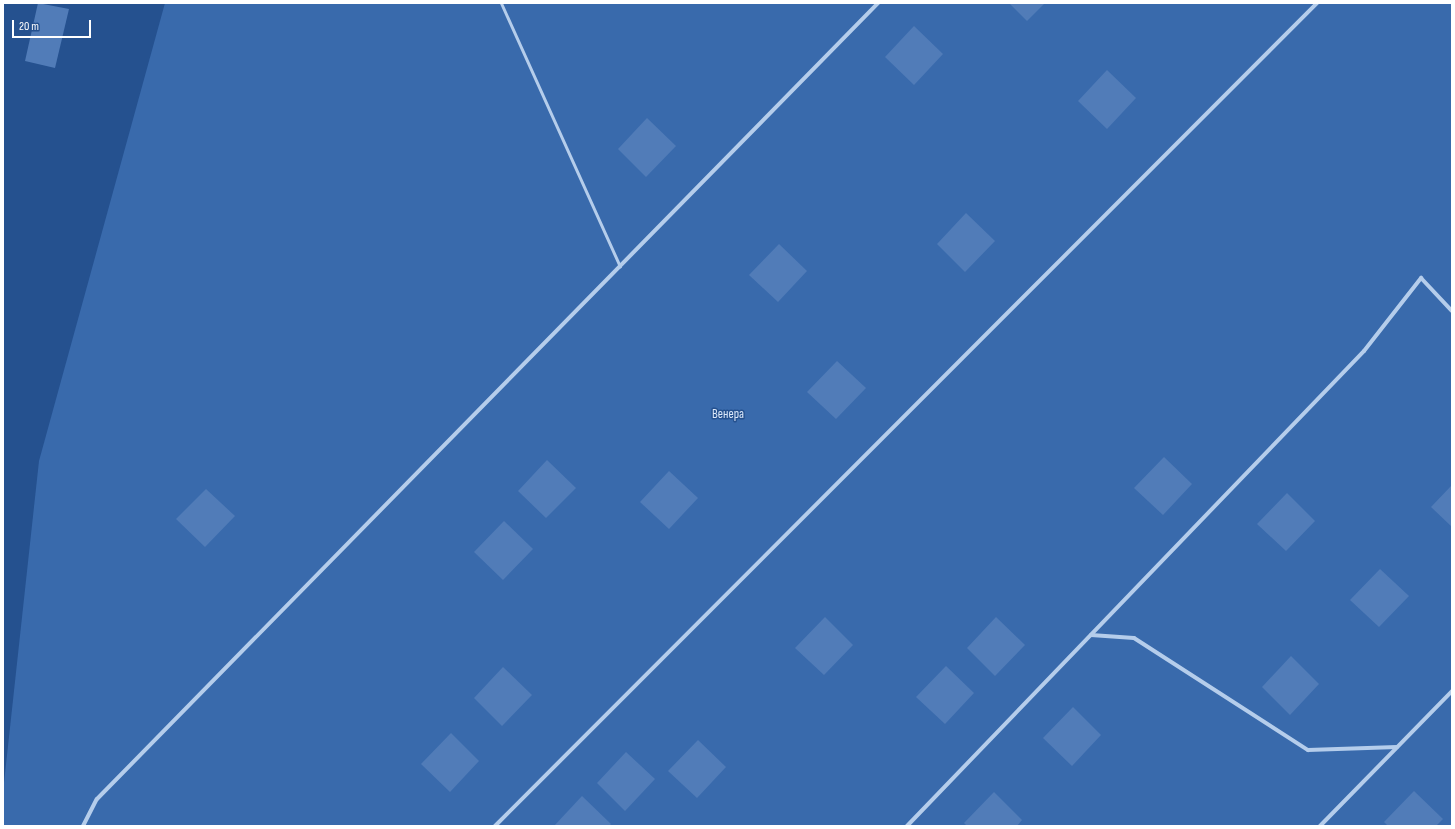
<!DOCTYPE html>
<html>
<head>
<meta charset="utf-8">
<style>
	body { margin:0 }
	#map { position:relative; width:1455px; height:829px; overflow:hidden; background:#25518f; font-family:"Sofia Sans Condensed",sans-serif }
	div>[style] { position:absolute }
	.green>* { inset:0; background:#396aac }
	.building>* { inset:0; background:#517cb8 }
	.service>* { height:3px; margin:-1.5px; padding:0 1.5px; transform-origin:1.5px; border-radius:1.5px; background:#b5cdeb }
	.minor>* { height:4px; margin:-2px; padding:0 2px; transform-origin:2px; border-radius:2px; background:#b5cdeb }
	span { translate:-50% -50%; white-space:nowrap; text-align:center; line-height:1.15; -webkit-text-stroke:3px #25518f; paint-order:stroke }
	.park-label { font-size:13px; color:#dae7f9 }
	.frame { position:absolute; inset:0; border:4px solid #fff; pointer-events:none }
	.scale { position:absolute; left:12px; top:20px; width:79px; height:18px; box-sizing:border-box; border:2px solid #fff; border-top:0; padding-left:5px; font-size:12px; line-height:14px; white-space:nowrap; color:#fff; -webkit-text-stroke:3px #25518f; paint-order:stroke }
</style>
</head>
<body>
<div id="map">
	<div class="green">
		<div style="clip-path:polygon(165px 3px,1452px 3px,1452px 826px,3px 826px,3px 792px,39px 461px)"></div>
	</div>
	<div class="building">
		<div style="clip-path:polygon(38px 3px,69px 9px,55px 68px,25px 61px)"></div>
		<div style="clip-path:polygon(1009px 3px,1045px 3px,1027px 21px)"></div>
		<div style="clip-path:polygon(914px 26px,943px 54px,914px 85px,885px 57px)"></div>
		<div style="clip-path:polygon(1107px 70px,1136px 98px,1107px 129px,1078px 101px)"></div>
		<div style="clip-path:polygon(647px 118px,676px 146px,646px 177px,618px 149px)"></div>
		<div style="clip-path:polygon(966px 213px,995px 241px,965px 272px,937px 244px)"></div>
		<div style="clip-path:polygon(779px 244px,807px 271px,778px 302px,749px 275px)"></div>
		<div style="clip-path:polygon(837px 361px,866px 388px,836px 419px,807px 392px)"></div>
		<div style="clip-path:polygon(1164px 457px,1192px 484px,1163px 515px,1134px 488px)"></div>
		<div style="clip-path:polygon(547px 460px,576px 488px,546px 518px,518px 491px)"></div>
		<div style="clip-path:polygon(669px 471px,698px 498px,669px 529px,640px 502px)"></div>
		<div style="clip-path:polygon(1452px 485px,1452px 527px,1431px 507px)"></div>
		<div style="clip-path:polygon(206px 489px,235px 516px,205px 547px,176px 519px)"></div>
		<div style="clip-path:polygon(1287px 493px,1315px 521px,1286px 551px,1257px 524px)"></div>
		<div style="clip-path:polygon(504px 521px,533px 549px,503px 580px,474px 552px)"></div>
		<div style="clip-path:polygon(1380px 569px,1409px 596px,1379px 627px,1350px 600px)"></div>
		<div style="clip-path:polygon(825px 617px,853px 645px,824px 675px,795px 648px)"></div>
		<div style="clip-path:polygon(996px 617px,1025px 645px,995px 676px,967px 648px)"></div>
		<div style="clip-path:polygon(1291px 656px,1319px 684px,1290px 715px,1262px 687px)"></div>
		<div style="clip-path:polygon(946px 666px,974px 693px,945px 724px,916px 697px)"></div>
		<div style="clip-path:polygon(503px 667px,532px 695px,502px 726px,474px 698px)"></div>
		<div style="clip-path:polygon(1073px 707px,1101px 735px,1072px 766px,1043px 738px)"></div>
		<div style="clip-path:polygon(451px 733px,479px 761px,450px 792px,421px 764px)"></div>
		<div style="clip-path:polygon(698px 740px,726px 767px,697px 798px,668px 771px)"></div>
		<div style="clip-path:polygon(626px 752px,655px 779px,625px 811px,597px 783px)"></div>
		<div style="clip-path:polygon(1414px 791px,1443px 819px,1436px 826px,1388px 826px,1384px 822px)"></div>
		<div style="clip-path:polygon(994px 792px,1022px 820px,1017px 826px,967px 826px,964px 823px)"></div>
		<div style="clip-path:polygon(582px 796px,611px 824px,609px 826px,554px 826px)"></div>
	</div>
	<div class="service">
		<div style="left:501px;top:3px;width:289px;rotate:65.7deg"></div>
	</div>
	<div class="minor">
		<div style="left:1091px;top:635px;width:43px;rotate:4deg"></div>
		<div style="left:1134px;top:638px;width:207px;rotate:32.8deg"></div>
		<div style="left:1308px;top:750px;width:89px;rotate:-1.9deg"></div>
		<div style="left:83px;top:826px;width:30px;rotate:-63deg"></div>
		<div style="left:97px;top:799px;width:1115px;rotate:-45.54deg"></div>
		<div style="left:495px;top:826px;width:1163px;rotate:-45.03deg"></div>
		<div style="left:907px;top:826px;width:659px;rotate:-46.11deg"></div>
		<div style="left:1364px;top:351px;width:93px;rotate:-52deg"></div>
		<div style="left:1421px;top:278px;width:45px;rotate:46.8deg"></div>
		<div style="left:1320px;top:826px;width:189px;rotate:-45.6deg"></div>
	</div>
	<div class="park-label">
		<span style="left:728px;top:414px">Венера</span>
	</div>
	<div class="frame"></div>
	<div class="scale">20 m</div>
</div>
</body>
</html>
